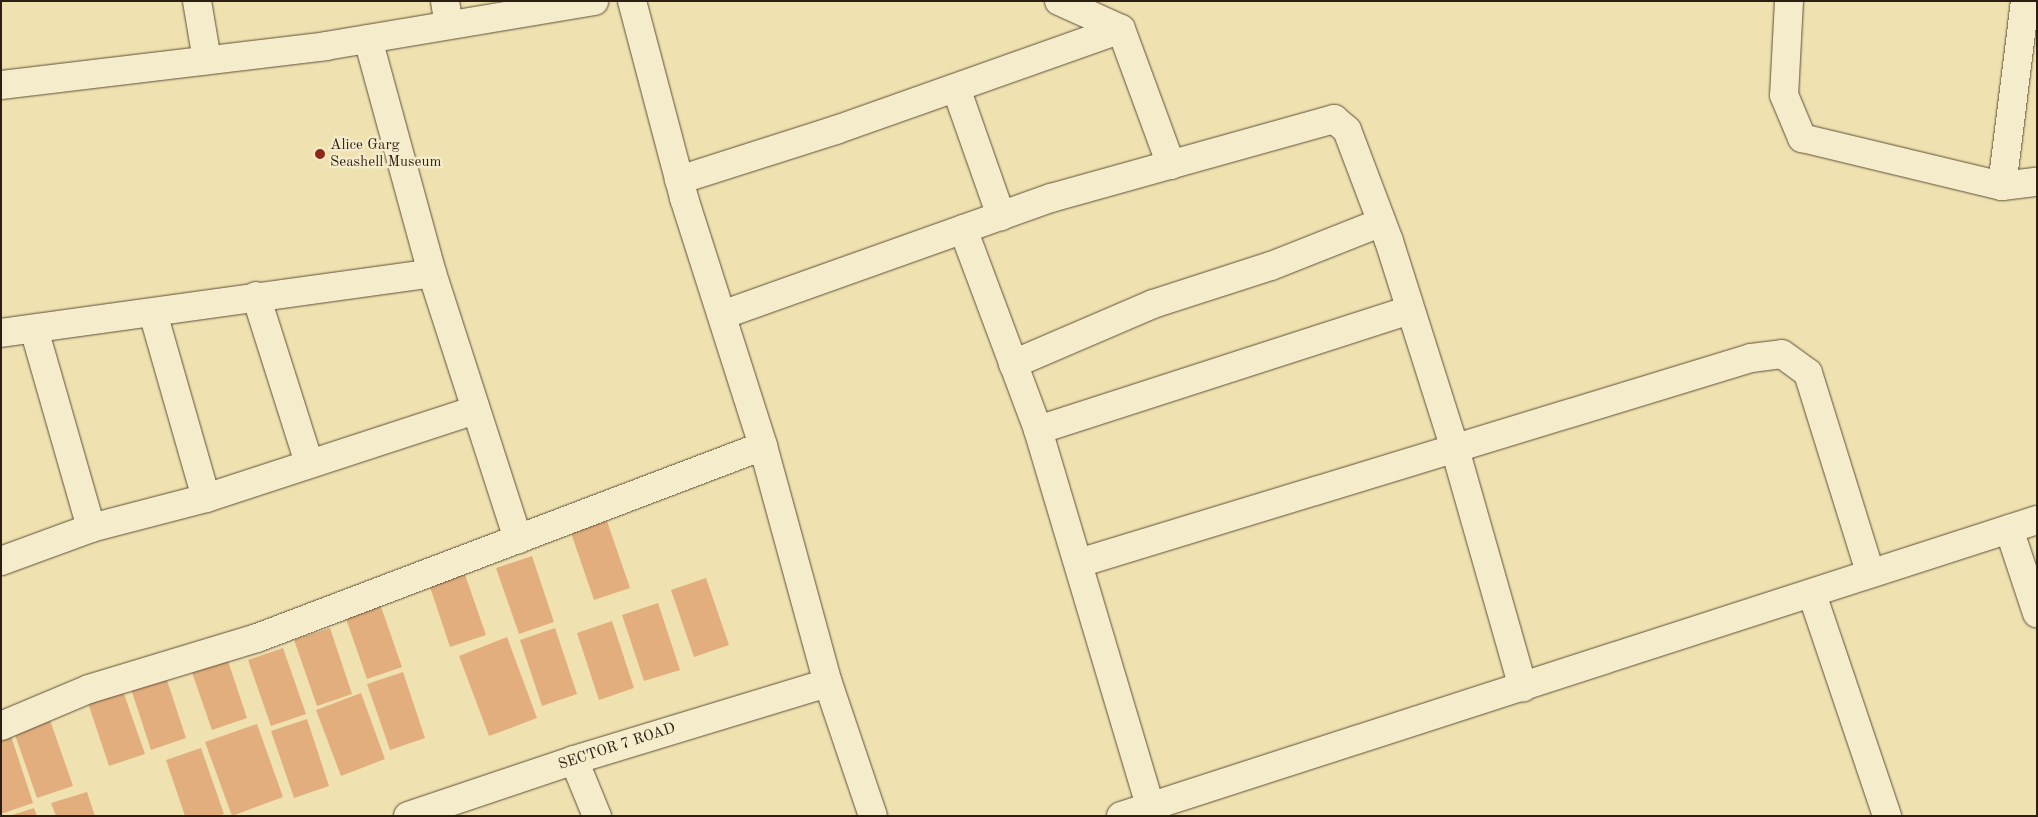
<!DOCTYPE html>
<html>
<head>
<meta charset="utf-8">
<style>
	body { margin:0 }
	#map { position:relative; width:2038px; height:817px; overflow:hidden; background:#f0e2b0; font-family:"Old Standard TT",serif }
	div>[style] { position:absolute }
	.building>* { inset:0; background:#e3ae7d }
	.roads { filter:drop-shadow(0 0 1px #5d4f3a) drop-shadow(0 0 1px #5d4f3a) }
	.street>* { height:28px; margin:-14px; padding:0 14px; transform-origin:14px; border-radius:14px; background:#f5eccc }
	.dots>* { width:14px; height:14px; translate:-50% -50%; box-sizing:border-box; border:2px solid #f5eccc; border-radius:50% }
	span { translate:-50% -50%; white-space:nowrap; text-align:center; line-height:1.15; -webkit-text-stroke:4.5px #f5eccc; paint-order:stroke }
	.poi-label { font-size:15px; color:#2c1e13 }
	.left { translate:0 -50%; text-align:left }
	.street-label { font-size:15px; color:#2c1e13 }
	.frame { position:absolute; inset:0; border:2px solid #2c1e13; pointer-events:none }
</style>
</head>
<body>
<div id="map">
	<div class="building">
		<div style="clip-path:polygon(607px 521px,630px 588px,594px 600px,571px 533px)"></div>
		<div style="clip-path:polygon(532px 556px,554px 622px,519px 634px,496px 568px)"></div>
		<div style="clip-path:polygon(463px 569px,486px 635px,450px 647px,428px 581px)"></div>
		<div style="clip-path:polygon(706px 578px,729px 645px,694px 657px,671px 590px)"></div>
		<div style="clip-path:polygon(379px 601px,402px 667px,367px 679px,344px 613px)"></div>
		<div style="clip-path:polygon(658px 603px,680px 670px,644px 681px,622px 615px)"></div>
		<div style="clip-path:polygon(612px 621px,634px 688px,599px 700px,577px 633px)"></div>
		<div style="clip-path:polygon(330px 628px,352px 694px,317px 706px,294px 640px)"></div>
		<div style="clip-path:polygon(555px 628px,577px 694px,542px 706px,520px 640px)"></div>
		<div style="clip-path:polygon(507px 637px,537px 718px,489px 736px,459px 656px)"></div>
		<div style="clip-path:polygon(283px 648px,306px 714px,271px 726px,248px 660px)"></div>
		<div style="clip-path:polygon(225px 652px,247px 718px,212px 730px,189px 664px)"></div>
		<div style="clip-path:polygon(164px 671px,186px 738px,151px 750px,129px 683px)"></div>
		<div style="clip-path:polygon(403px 672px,425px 738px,390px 750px,367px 684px)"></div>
		<div style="clip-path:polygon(122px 688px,145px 754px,109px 766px,87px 700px)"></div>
		<div style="clip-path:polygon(361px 693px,385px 759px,341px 776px,316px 710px)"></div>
		<div style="clip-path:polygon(307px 719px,329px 786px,294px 798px,271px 731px)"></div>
		<div style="clip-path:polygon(50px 720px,73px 786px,37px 798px,14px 732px)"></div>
		<div style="clip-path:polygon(257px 724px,283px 797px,232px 816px,205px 742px)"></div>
		<div style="clip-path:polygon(11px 736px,33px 803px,1px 814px,1px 740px)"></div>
		<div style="clip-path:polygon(201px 748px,224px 814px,218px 816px,185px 816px,166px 760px)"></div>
		<div style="clip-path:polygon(87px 792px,95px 816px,56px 816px,51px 803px)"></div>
		<div style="clip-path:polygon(34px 808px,37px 816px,12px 816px,12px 815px)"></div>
	</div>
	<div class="roads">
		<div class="street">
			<div style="left:197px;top:1px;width:60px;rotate:80.4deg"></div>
			<div style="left:445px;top:1px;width:24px;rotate:81deg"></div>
			<div style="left:632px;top:1px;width:204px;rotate:75.2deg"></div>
			<div style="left:684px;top:198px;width:260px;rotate:72.3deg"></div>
			<div style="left:763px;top:446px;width:246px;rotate:74.7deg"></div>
			<div style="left:828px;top:683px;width:140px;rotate:71.3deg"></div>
			<div style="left:1059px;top:1px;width:68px;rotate:24.3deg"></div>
			<div style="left:1121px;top:29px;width:145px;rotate:69.8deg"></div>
			<div style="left:1789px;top:1px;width:94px;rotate:93deg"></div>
			<div style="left:1784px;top:95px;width:47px;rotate:67.3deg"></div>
			<div style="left:1802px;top:138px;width:206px;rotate:13.5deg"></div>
			<div style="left:2002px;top:186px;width:35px;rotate:-7deg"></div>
			<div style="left:368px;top:39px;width:243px;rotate:74.7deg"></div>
			<div style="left:432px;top:273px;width:280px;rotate:72.1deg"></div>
			<div style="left:1px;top:85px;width:327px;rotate:-6.8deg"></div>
			<div style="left:326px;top:46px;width:272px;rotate:-9.5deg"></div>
			<div style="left:956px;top:88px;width:136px;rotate:70.6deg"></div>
			<div style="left:679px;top:180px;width:165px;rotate:-17.7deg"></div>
			<div style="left:836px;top:130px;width:302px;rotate:-19.5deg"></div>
			<div style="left:2002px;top:186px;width:186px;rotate:-82.9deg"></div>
			<div style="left:963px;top:229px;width:215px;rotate:69.5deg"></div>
			<div style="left:1038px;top:430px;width:392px;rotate:73.4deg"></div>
			<div style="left:256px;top:296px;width:175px;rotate:72.4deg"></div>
			<div style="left:153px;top:313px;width:192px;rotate:74deg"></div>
			<div style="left:722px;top:315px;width:349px;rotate:-19.6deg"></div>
			<div style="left:1051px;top:198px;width:294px;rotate:-15.6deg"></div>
			<div style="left:1334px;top:119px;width:17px;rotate:40deg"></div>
			<div style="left:1347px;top:130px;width:119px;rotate:69.3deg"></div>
			<div style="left:1389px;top:241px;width:218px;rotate:72.4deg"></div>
			<div style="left:1455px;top:449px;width:248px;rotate:74.1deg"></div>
			<div style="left:34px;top:329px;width:207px;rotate:74deg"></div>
			<div style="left:1px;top:333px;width:435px;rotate:-7.9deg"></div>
			<div style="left:1013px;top:364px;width:152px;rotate:-23.2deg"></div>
			<div style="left:1153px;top:304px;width:124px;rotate:-17.9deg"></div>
			<div style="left:1271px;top:266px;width:119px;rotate:-21.6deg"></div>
			<div style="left:1038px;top:430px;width:391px;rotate:-17.9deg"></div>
			<div style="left:2009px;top:529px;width:89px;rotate:71.6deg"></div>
			<div style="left:1px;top:561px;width:96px;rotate:-20.1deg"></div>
			<div style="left:91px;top:528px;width:119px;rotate:-14.6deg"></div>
			<div style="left:206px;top:498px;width:283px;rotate:-18.1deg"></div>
			<div style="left:1079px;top:563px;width:703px;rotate:-16.96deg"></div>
			<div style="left:1751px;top:358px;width:31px;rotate:-7deg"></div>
			<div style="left:1782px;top:354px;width:32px;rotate:36deg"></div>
			<div style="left:1808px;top:373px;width:208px;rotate:72.7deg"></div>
			<div style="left:1812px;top:594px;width:234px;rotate:71.3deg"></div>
			<div style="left:1px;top:726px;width:95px;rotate:-22.8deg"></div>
			<div style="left:89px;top:689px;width:176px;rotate:-16.9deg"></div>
			<div style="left:257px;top:638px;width:541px;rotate:-20.78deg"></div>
			<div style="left:574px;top:760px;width:61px;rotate:67.7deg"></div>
			<div style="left:408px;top:816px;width:175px;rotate:-18.6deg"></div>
			<div style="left:574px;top:760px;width:265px;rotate:-16.9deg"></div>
			<div style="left:1121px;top:816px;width:963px;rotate:-17.91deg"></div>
		</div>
	</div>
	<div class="dots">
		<div style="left:320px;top:154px;background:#8f2418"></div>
	</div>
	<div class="poi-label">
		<span class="left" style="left:330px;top:154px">Alice Garg<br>Seashell Museum</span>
	</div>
	<div class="street-label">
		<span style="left:617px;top:747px;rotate:-18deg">SECTOR 7 ROAD</span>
	</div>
	<div class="frame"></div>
</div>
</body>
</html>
